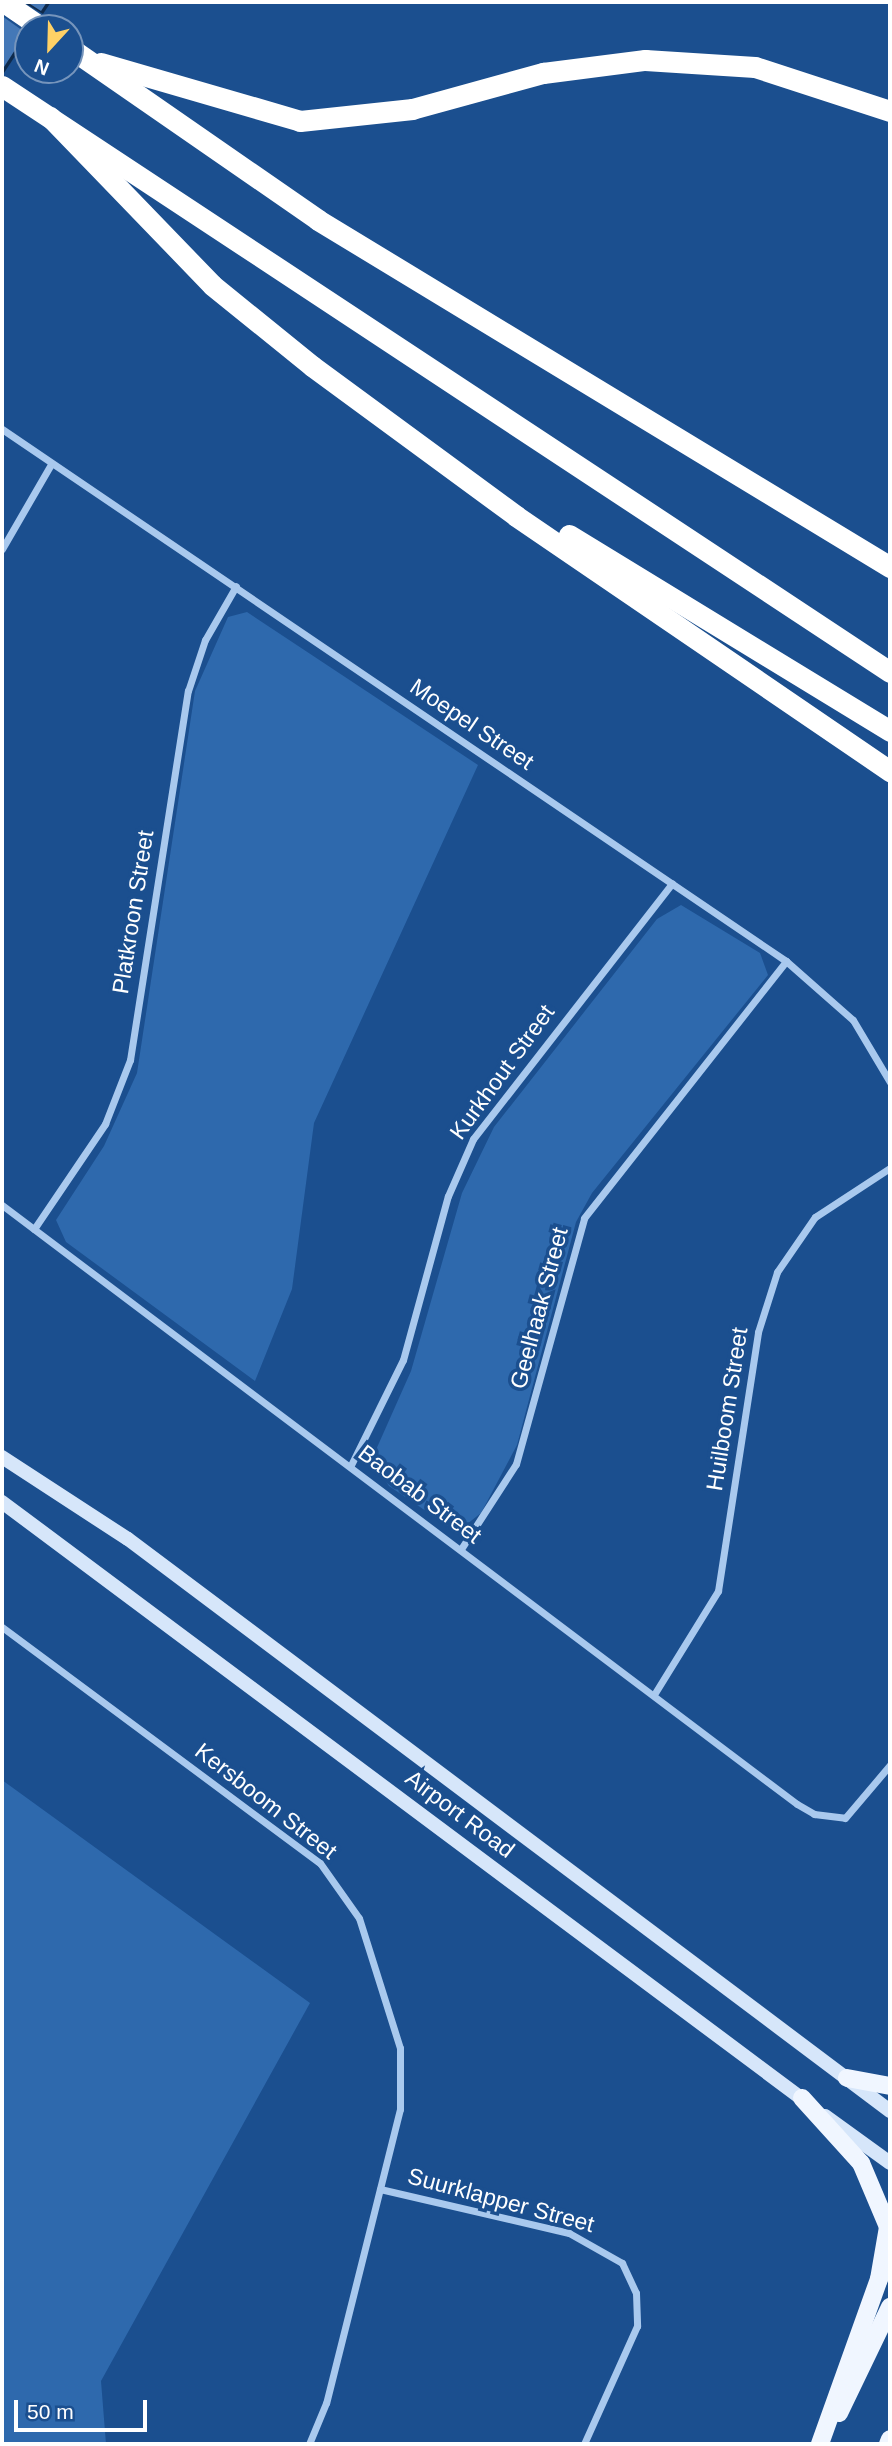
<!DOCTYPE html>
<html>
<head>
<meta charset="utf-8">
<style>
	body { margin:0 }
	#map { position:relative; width:892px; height:2446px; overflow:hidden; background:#1b4f8f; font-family:Helvetica,sans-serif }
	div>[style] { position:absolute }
	.green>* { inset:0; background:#2e69ad }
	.shadow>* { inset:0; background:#0007 }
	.building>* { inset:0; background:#4478b7 }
	.street>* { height:7px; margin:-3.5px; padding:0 3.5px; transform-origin:3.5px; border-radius:3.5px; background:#a9c9ee }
	.secondary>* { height:14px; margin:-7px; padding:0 7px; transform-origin:7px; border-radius:7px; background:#d6e6fa }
	.primary>* { height:18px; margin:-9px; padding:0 9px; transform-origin:9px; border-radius:9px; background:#f0f6ff }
	.highway>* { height:21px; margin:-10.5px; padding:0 10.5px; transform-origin:10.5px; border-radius:10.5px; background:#fff }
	span { translate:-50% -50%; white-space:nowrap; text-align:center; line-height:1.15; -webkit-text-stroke:7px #1b4f8f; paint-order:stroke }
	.street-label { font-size:23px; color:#fff }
	.frame { position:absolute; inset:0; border:4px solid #fff; pointer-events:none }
	.north { position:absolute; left:14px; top:14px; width:70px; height:70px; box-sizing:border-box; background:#1b4f8f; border:2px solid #7695bc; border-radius:50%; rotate:202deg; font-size:19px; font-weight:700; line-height:28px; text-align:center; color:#fff }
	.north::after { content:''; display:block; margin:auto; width:24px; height:32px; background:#ffd166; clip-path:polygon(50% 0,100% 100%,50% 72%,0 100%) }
	.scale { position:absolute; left:14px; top:2400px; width:133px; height:32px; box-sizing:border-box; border:4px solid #fff; border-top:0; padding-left:9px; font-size:21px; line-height:24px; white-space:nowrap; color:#fff; -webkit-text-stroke:5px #1b4f8f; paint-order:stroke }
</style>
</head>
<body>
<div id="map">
	<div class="green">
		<div style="clip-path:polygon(247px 612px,478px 765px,314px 1123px,292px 1289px,255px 1381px,66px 1242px,56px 1220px,104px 1146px,137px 1073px,195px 691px,228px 617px)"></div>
		<div style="clip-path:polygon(681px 905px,760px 953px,768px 975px,592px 1193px,576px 1222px,517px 1445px,481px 1513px,457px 1532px,389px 1486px,371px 1461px,411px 1371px,462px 1193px,494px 1127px,657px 919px)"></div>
		<div style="clip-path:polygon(2px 1780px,310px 2003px,101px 2381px,106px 2444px,2px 2444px)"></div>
	</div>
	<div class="shadow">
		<div style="clip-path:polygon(23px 2px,51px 2px,43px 14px)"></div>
		<div style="clip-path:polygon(2px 17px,27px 38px,2px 76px)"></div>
	</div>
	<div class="building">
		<div style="clip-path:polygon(27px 2px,47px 2px,41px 11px)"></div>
		<div style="clip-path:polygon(2px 16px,26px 33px,2px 70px)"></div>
	</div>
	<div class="street">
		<div style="left:2px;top:429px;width:947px;rotate:34.16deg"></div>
		<div style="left:786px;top:961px;width:89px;rotate:41.4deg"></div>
		<div style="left:853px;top:1020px;width:72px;rotate:59.2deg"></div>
		<div style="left:2px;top:549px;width:98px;rotate:-60deg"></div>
		<div style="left:2px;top:1205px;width:995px;rotate:37deg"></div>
		<div style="left:797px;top:1804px;width:20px;rotate:30deg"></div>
		<div style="left:814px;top:1814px;width:31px;rotate:7deg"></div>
		<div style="left:845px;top:1818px;width:70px;rotate:-49.7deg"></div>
		<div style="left:34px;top:1229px;width:127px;rotate:-55.9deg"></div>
		<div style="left:105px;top:1124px;width:69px;rotate:-68.7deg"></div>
		<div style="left:130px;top:1060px;width:374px;rotate:-81.1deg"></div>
		<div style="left:188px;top:691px;width:54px;rotate:-71.6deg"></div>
		<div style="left:205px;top:640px;width:62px;rotate:-60.1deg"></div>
		<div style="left:351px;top:1465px;width:117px;rotate:-63.7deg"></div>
		<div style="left:403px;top:1360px;width:170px;rotate:-74.7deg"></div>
		<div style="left:448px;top:1196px;width:62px;rotate:-66.3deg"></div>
		<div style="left:473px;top:1139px;width:324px;rotate:-52.1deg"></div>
		<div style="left:461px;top:1549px;width:101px;rotate:-57.1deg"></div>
		<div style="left:516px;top:1464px;width:255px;rotate:-74.5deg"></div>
		<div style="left:584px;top:1218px;width:327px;rotate:-51.8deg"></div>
		<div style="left:2px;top:1627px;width:396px;rotate:36.6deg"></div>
		<div style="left:320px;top:1863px;width:67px;rotate:54.7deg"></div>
		<div style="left:359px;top:1918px;width:136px;rotate:72.5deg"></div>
		<div style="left:400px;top:2048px;width:61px;rotate:90deg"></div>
		<div style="left:400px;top:2109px;width:303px;rotate:104.1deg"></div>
		<div style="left:326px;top:2403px;width:44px;rotate:112.5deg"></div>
		<div style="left:655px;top:1693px;width:120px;rotate:-58.3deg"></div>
		<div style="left:718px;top:1591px;width:262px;rotate:-81.2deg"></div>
		<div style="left:758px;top:1332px;width:63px;rotate:-72.4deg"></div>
		<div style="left:777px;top:1272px;width:67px;rotate:-55.4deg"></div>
		<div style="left:815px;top:1217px;width:90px;rotate:-33.2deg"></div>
		<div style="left:380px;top:2189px;width:194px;rotate:13.1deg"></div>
		<div style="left:569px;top:2233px;width:61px;rotate:29.5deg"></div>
		<div style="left:622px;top:2263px;width:33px;rotate:65deg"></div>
		<div style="left:636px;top:2293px;width:33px;rotate:88deg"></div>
		<div style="left:637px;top:2326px;width:129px;rotate:114.2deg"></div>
	</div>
	<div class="secondary">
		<div style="left:2px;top:1457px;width:150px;rotate:33.1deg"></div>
		<div style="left:128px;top:1539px;width:953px;rotate:36.89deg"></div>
		<div style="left:2px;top:1502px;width:1007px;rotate:36.72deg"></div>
		<div style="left:825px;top:2116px;width:80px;rotate:35.9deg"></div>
	</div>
	<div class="primary">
		<div style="left:847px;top:2078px;width:44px;rotate:10.5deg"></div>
		<div style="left:802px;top:2098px;width:88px;rotate:47.8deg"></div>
		<div style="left:861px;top:2163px;width:69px;rotate:67.1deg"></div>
		<div style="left:888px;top:2227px;width:53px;rotate:99.8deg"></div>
		<div style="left:879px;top:2279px;width:175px;rotate:109.7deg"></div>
		<div style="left:839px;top:2413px;width:118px;rotate:-64.3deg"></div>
		<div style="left:888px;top:2444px;width:5px;rotate:-68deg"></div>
	</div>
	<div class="highway">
		<div style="left:4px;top:2px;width:46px;rotate:34.4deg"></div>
		<div style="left:70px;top:48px;width:302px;rotate:34.7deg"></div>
		<div style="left:318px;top:220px;width:669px;rotate:31.24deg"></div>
		<div style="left:101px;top:63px;width:207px;rotate:16.2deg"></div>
		<div style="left:300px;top:121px;width:113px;rotate:-6.1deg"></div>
		<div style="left:412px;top:109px;width:136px;rotate:-15.4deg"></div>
		<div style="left:543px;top:73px;width:103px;rotate:-7.3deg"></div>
		<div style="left:645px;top:60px;width:110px;rotate:3.6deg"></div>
		<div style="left:755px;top:67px;width:142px;rotate:18.1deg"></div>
		<div style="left:2px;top:86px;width:1064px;rotate:33.42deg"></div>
		<div style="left:50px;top:117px;width:233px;rotate:46deg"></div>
		<div style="left:212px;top:285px;width:129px;rotate:39deg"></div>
		<div style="left:312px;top:366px;width:253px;rotate:36.3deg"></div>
		<div style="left:516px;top:516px;width:453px;rotate:34.3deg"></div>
		<div style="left:569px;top:535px;width:376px;rotate:31.4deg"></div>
	</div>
	<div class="street-label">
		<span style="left:472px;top:724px;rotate:34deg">Moepel Street</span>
		<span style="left:133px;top:912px;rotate:-81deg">Platkroon Street</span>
		<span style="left:502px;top:1072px;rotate:-54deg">Kurkhout Street</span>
		<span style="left:539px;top:1308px;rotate:-75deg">Geelhaak Street</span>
		<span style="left:727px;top:1409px;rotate:-81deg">Huilboom Street</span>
		<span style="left:420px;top:1494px;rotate:37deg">Baobab Street</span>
		<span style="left:266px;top:1801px;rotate:38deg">Kersboom Street</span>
		<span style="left:460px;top:1814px;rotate:37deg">Airport Road</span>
		<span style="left:501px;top:2200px;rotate:15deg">Suurklapper Street</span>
	</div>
	<div class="frame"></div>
	<div class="north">N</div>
	<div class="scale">50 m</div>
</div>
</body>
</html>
